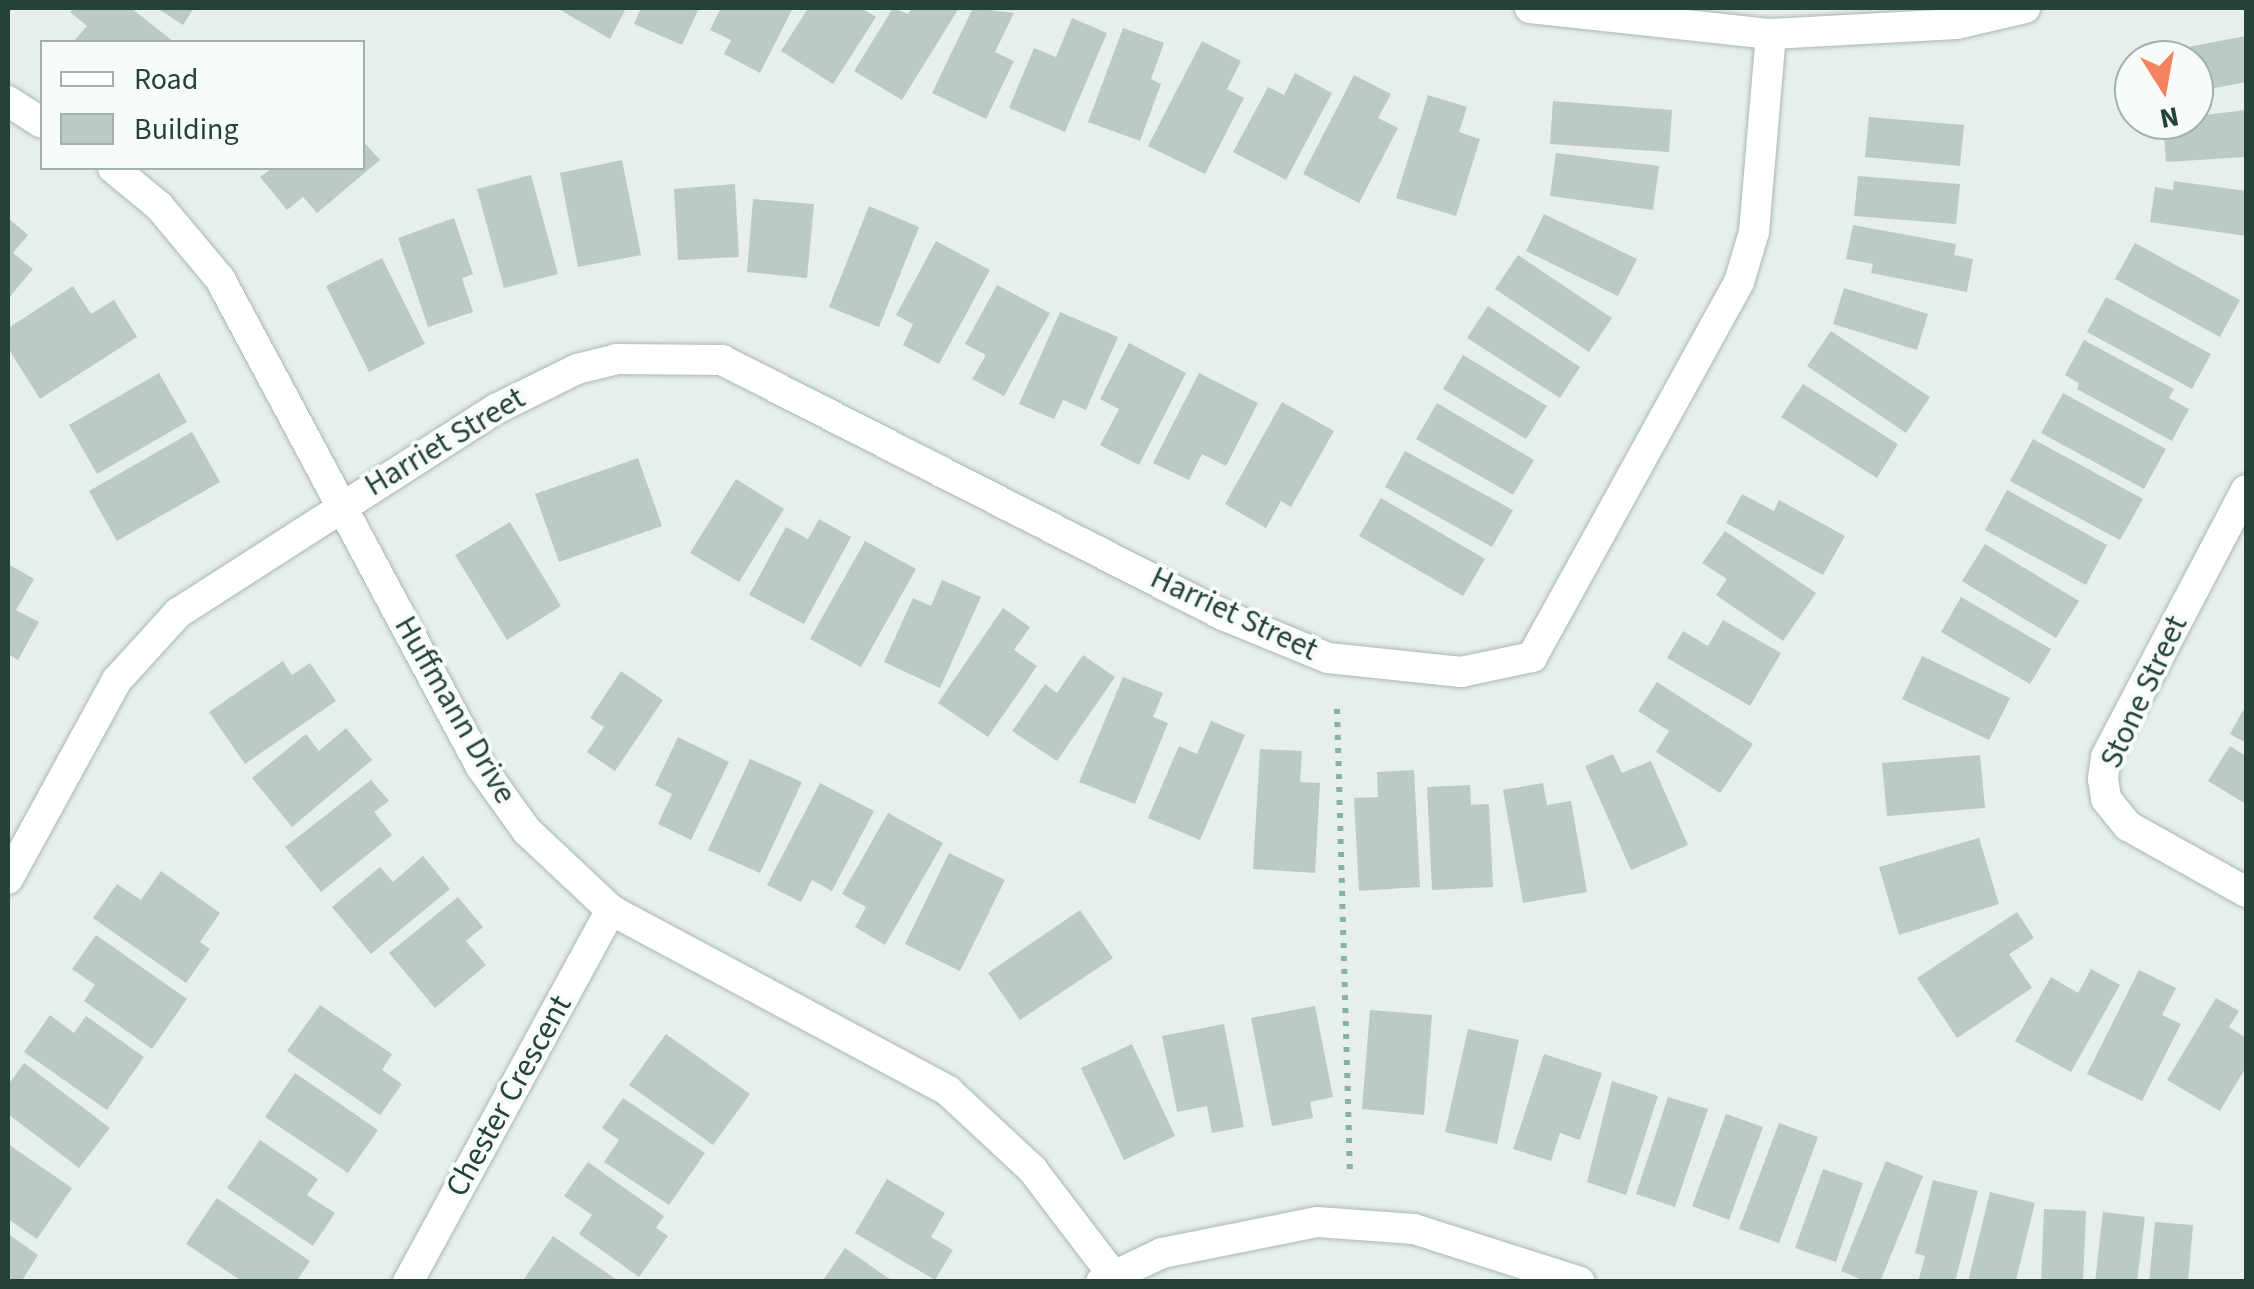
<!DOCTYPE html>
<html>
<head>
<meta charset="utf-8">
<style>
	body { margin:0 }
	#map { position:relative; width:2254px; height:1289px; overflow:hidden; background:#e6efeb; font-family:"Source Sans 3",sans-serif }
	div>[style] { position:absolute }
	.building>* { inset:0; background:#bbcac4 }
	.path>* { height:6px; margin-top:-3px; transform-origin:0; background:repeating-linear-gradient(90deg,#86b3a5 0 5px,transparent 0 13px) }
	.roads { filter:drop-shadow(0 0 2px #a8b8b2) drop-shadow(0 0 2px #a8b8b2) }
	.street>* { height:30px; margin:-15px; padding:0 15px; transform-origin:15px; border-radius:15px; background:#fff }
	span { translate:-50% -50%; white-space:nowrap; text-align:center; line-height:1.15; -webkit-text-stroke:8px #f7fbf9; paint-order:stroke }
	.street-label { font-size:32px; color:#24423a }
	.frame { position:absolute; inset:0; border:10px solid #24423a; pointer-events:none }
	.legend { position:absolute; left:40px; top:40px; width:325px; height:130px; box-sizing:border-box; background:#f7fbf9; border:2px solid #a3b1ad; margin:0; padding:12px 18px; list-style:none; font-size:30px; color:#24423a }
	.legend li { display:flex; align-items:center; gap:20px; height:50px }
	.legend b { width:50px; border:2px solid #a3b1ad }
	.north { position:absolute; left:2114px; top:40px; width:100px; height:100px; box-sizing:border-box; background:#f7fbf9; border:2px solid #a3b1ad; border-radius:50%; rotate:169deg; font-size:28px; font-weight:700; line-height:40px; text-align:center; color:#24423a }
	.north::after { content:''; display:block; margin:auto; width:35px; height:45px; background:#f4845f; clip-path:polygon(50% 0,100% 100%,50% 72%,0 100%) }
</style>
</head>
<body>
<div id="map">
	<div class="building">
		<div style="clip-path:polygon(74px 8px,131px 8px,174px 42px,73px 42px,87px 26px,70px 12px)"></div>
		<div style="clip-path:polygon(157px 8px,194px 8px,183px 25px)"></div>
		<div style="clip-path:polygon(557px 8px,626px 8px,610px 39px)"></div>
		<div style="clip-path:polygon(641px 8px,699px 8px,682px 45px,634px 24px)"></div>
		<div style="clip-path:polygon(721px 8px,793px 8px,760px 73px,724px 54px,731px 40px,710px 30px)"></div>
		<div style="clip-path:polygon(808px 8px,861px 8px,876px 17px,833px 84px,781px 51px)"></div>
		<div style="clip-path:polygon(893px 8px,908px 14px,912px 8px,959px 8px,902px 100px,854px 71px)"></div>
		<div style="clip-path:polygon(973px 8px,1014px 13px,995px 52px,1014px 61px,986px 119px,932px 93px)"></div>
		<div style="clip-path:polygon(1072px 18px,1107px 33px,1065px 132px,1009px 108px,1034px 48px,1056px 57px)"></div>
		<div style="clip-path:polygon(1123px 28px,1164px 43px,1151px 79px,1161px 84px,1140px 141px,1088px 122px)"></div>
		<div style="clip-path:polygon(2246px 36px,2246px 82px,2194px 92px,2194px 60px,2151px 60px,2150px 54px)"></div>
		<div style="clip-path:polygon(1202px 41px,1241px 61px,1227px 89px,1244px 98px,1205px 174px,1148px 146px)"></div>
		<div style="clip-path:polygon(1295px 73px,1332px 93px,1286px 180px,1233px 152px,1268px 87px,1284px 95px)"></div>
		<div style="clip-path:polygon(1354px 75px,1391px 94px,1378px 118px,1398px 128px,1359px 203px,1303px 174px)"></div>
		<div style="clip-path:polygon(1428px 95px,1467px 107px,1459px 132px,1480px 139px,1456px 216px,1396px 198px)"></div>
		<div style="clip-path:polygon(1553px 101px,1672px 110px,1669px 152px,1550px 144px)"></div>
		<div style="clip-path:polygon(2246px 110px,2246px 157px,2166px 162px,2163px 120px)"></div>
		<div style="clip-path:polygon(1869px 117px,1964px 125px,1960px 166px,1865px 157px)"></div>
		<div style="clip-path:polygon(362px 140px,380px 160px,317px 213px,303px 197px,287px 210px,260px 177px,272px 168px,362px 168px)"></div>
		<div style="clip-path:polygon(1556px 153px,1659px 166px,1653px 210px,1550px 196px)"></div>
		<div style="clip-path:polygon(622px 160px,641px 255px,578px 267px,560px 173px)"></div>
		<div style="clip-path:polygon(531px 175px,558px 274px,504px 288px,477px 189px)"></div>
		<div style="clip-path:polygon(1858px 176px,1960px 184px,1956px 224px,1854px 216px)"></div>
		<div style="clip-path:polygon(2174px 181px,2246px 191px,2246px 236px,2150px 222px,2155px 187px,2173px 190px)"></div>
		<div style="clip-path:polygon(735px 184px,739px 257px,678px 260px,674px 189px)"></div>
		<div style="clip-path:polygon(753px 199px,814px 204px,807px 278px,747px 272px)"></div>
		<div style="clip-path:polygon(869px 206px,919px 227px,879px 327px,829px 307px)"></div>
		<div style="clip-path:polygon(1544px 214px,1637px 259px,1618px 296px,1526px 251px)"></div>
		<div style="clip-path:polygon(8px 218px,28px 235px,13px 253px,33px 269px,8px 299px)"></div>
		<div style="clip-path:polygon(454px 218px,473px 274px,462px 278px,473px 312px,428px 327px,398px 238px)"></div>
		<div style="clip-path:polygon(1853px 225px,1956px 244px,1954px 255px,1973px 259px,1967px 292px,1871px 273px,1873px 264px,1846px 259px)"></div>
		<div style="clip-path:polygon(936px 241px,990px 270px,939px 364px,903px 345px,913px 324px,896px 315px)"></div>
		<div style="clip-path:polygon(2135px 243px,2240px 300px,2220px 337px,2115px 279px)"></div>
		<div style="clip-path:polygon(1518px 255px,1612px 318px,1589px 352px,1495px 289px)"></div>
		<div style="clip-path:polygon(382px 258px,425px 344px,369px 372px,326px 286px)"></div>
		<div style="clip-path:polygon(997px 285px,1050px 313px,1004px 396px,972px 379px,986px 355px,965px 344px)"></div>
		<div style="clip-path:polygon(73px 286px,91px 314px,114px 300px,137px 337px,40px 399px,8px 348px,8px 328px)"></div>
		<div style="clip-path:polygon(1844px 288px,1928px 314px,1917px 350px,1833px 324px)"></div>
		<div style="clip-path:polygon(2106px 297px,2211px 354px,2192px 389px,2087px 332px)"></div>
		<div style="clip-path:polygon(1488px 306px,1580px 367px,1560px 398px,1467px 338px)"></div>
		<div style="clip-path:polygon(1060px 312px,1118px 337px,1086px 410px,1063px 400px,1054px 419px,1019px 404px)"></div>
		<div style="clip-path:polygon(1831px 331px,1930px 397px,1906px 433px,1807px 366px)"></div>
		<div style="clip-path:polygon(2084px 340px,2174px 389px,2169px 398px,2189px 409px,2172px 441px,2077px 389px,2079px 383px,2065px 375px)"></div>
		<div style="clip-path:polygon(1129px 343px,1186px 373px,1139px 465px,1100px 445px,1119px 409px,1100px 399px)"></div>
		<div style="clip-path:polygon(1463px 355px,1547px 406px,1526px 439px,1443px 389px)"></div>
		<div style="clip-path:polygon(159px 373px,187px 422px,97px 474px,69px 425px)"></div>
		<div style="clip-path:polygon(1199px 373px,1258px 403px,1226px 466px,1202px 454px,1189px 480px,1153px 463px)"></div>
		<div style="clip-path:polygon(1803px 384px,1898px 444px,1877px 478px,1781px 417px)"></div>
		<div style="clip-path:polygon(2063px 393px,2166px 449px,2144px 489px,2041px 433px)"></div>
		<div style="clip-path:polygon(1282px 402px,1334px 431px,1291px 507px,1281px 501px,1266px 528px,1225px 504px)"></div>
		<div style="clip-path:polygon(1437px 403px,1534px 460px,1513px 495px,1416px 439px)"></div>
		<div style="clip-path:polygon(192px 432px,220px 482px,117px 541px,89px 491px)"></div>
		<div style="clip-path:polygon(2033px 439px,2143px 499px,2120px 540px,2010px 481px)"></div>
		<div style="clip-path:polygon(1405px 451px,1513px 510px,1492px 547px,1385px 487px)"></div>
		<div style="clip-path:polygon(638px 458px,662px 526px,559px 562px,535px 494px)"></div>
		<div style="clip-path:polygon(736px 479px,784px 509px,739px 582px,690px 553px)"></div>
		<div style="clip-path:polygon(2007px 490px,2107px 545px,2086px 585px,1985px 530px)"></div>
		<div style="clip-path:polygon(1742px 494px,1774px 511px,1779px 500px,1845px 536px,1823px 575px,1726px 523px)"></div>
		<div style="clip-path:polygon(1381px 498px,1485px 559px,1463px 596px,1359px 536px)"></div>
		<div style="clip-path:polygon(819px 519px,851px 537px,804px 624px,749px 595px,786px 527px,808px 539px)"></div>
		<div style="clip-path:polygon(510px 522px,561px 606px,507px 640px,455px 555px)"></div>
		<div style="clip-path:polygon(1725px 531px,1816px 593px,1783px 641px,1716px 595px,1727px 579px,1702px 563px)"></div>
		<div style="clip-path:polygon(865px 541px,916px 569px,861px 667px,810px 639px)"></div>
		<div style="clip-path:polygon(1985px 544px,2079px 601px,2056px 638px,1962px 581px)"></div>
		<div style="clip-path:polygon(8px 564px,34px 579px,16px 610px,39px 622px,18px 660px,8px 654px)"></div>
		<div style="clip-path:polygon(942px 580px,981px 597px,940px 688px,884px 662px,913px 598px,931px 606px)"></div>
		<div style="clip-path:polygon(1961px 597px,2051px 649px,2030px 684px,1941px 632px)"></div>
		<div style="clip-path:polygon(1003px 608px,1030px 627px,1014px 650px,1037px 666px,988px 737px,938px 703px)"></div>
		<div style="clip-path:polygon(1723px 620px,1781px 653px,1750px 706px,1667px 658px,1683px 631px,1708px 646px)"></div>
		<div style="clip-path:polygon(1083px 655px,1115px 677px,1057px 761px,1012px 731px,1045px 684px,1057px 693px)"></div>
		<div style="clip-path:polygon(1922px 656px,2010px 698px,1989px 740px,1902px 699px)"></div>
		<div style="clip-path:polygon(283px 661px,292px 675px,310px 663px,336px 701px,245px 764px,209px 712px)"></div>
		<div style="clip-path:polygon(621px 671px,663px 700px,615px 771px,587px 752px,604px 727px,590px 718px)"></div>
		<div style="clip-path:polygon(1123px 677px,1163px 693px,1153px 717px,1168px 723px,1135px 804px,1079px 782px)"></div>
		<div style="clip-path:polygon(1657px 682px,1753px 744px,1720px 793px,1656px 752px,1669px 731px,1638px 711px)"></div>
		<div style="clip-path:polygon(2246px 705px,2246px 743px,2230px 734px)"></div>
		<div style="clip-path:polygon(1211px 721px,1245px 735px,1200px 840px,1148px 818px,1179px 746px,1197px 754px)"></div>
		<div style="clip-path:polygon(346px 728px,372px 760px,292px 827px,252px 778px,306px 734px,319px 751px)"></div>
		<div style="clip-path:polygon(678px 737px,729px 762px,691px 840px,658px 824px,672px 794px,655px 785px)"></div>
		<div style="clip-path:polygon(2230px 746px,2246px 756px,2246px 804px,2208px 781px)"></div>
		<div style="clip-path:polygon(1260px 749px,1302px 751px,1300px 782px,1320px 783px,1315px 873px,1253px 869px)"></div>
		<div style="clip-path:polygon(1613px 754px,1622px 773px,1651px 761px,1688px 845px,1631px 870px,1585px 766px)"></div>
		<div style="clip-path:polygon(1980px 755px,1985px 808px,1887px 816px,1882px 763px)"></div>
		<div style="clip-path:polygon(750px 759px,802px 782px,760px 873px,708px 850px)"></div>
		<div style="clip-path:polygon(1414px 770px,1420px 887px,1359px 891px,1354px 798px,1378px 797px,1377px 772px)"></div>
		<div style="clip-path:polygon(371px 780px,389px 801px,374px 812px,392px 835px,321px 892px,285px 847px)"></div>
		<div style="clip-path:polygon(820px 783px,874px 811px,832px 891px,812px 880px,801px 902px,767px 885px)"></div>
		<div style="clip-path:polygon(1543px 783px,1547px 805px,1571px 801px,1587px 892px,1523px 903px,1503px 790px)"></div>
		<div style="clip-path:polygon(1470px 785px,1471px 805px,1489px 804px,1493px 887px,1432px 890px,1427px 787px)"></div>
		<div style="clip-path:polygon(888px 813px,943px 843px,885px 945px,855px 927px,866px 907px,842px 894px)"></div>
		<div style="clip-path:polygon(1979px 838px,1999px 904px,1899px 935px,1879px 867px)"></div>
		<div style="clip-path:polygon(949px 853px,1005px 880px,960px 971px,905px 944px)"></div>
		<div style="clip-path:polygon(423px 856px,450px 889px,371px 954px,332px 907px,380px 867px,393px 882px)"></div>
		<div style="clip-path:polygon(161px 871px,220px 913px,200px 942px,210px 949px,186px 983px,93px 918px,117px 884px,141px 900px)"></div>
		<div style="clip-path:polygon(458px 897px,483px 927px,466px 941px,486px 965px,435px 1008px,389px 953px)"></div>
		<div style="clip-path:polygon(1080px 910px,1113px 958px,1020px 1020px,988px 973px)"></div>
		<div style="clip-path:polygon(2017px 912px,2034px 938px,2009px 954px,2032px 988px,1957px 1038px,1917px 978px)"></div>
		<div style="clip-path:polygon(96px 935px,187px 999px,152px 1049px,84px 1001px,95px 985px,72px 969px)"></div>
		<div style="clip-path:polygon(2091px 969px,2120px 985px,2071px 1072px,2015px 1041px,2051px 977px,2078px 993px)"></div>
		<div style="clip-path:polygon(2139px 970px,2176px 988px,2162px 1015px,2181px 1024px,2142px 1101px,2087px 1074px)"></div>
		<div style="clip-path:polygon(2216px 998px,2239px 1011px,2229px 1027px,2246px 1038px,2246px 1067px,2220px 1111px,2167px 1080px)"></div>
		<div style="clip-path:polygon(320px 1005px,392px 1054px,382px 1070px,402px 1084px,380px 1115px,287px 1051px)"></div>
		<div style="clip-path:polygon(1315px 1006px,1333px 1097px,1310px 1102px,1313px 1118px,1272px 1126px,1251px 1018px)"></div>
		<div style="clip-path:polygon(1370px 1010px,1432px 1015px,1424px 1115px,1362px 1109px)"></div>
		<div style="clip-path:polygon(50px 1015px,74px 1033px,86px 1016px,144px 1057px,107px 1110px,24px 1052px)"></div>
		<div style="clip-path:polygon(1224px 1024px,1244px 1127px,1212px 1133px,1207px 1106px,1177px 1112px,1162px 1036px)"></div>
		<div style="clip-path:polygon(1468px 1029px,1519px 1040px,1497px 1144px,1445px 1132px)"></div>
		<div style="clip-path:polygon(666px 1034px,750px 1094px,713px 1145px,629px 1085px)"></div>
		<div style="clip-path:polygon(1132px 1044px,1175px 1136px,1124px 1160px,1081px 1068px)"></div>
		<div style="clip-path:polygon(1544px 1054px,1602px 1073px,1580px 1140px,1560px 1133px,1551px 1161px,1513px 1149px)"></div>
		<div style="clip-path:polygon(24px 1063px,110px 1128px,79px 1168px,8px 1114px,8px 1085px)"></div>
		<div style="clip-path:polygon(295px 1073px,378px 1130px,348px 1173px,265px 1117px)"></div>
		<div style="clip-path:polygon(1612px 1081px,1658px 1096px,1626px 1195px,1587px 1182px)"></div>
		<div style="clip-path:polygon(1668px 1097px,1708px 1109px,1675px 1207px,1636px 1194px)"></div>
		<div style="clip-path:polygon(623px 1098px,705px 1153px,669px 1205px,604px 1162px,619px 1140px,602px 1128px)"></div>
		<div style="clip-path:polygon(1726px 1114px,1763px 1127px,1729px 1220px,1692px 1206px)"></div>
		<div style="clip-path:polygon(1779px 1123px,1818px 1137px,1779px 1243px,1739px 1229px)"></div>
		<div style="clip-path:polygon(260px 1140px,318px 1179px,307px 1195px,335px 1213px,313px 1246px,227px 1188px)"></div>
		<div style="clip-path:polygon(8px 1144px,72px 1188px,37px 1239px,8px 1219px)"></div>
		<div style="clip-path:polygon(1886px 1161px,1923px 1176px,1880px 1282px,1867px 1282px,1841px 1271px)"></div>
		<div style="clip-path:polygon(588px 1162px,664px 1216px,656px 1228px,668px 1236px,639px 1277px,579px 1234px,592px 1215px,564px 1196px)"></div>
		<div style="clip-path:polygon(1823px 1169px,1863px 1183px,1836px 1262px,1795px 1248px)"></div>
		<div style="clip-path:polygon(887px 1179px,945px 1213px,931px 1237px,953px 1250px,935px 1280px,855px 1233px)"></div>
		<div style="clip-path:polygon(1933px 1180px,1978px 1191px,1955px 1282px,1918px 1282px,1925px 1256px,1915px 1253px)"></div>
		<div style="clip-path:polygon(1990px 1192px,2035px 1203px,2016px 1280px,1968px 1282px)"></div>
		<div style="clip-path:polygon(217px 1198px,310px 1261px,296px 1282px,243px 1282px,186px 1244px)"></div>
		<div style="clip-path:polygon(2044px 1209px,2086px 1211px,2083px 1282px,2041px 1282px)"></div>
		<div style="clip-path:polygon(2103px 1212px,2145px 1217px,2137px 1282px,2095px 1282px)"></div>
		<div style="clip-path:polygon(2155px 1222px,2193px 1225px,2188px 1282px,2149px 1282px)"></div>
		<div style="clip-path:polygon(8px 1234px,38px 1255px,21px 1282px,8px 1282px)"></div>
		<div style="clip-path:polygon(553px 1236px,620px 1282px,522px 1282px)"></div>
		<div style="clip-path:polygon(845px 1248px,894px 1282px,822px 1282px)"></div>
	</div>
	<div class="path">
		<div style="left:1337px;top:709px;width:463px;rotate:88.4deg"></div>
	</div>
	<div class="roads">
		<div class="street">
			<div style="left:1530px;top:8px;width:242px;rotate:6.2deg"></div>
			<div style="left:1771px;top:34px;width:186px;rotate:-3.1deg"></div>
			<div style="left:1957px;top:24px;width:70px;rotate:-13.2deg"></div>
			<div style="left:8px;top:101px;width:40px;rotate:32.9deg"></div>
			<div style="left:113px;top:168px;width:60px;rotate:39.6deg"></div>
			<div style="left:159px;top:206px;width:95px;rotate:50.1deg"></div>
			<div style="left:220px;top:279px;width:553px;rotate:61.86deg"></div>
			<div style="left:481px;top:767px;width:79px;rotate:54.3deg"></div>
			<div style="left:527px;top:831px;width:115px;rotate:43.2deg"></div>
			<div style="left:611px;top:910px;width:383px;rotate:28.2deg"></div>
			<div style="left:948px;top:1091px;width:115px;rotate:42.9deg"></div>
			<div style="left:1032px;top:1169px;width:132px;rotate:52.7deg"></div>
			<div style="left:2246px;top:490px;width:301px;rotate:117.7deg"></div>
			<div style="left:2106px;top:757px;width:22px;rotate:98deg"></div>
			<div style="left:2103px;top:779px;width:20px;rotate:81deg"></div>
			<div style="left:2106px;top:799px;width:35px;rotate:51deg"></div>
			<div style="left:2128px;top:826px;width:135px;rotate:29.2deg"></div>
			<div style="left:8px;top:879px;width:227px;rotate:-61.3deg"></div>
			<div style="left:117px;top:680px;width:91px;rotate:-47.7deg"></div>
			<div style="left:178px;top:613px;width:378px;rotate:-32.7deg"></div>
			<div style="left:496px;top:409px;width:90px;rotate:-26.3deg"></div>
			<div style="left:577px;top:369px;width:41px;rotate:-14deg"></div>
			<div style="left:617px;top:359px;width:105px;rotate:0.5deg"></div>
			<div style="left:722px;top:360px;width:562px;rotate:26.98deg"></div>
			<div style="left:1223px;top:615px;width:113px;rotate:22.3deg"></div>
			<div style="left:1328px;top:658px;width:134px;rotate:6deg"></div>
			<div style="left:1461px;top:672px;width:73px;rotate:-11.9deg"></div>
			<div style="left:1532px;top:657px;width:428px;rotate:-61.1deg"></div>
			<div style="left:1739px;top:282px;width:52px;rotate:-73.3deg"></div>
			<div style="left:1754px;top:232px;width:199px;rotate:-85.1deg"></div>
			<div style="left:408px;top:1282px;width:424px;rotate:-61.4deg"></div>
			<div style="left:1101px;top:1282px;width:68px;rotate:-25.4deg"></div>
			<div style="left:1162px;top:1253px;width:158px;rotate:-11.3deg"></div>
			<div style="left:1317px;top:1222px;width:97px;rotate:4.1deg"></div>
			<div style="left:1414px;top:1229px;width:174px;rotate:17.7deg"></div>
		</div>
	</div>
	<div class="street-label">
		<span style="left:445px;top:442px;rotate:-31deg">Harriet Street</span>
		<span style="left:1234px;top:614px;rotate:25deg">Harriet Street</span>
		<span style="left:2144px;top:692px;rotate:-65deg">Stone Street</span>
		<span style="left:455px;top:710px;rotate:60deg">Huffmann Drive</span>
		<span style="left:509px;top:1096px;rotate:-61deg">Chester Crescent</span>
	</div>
	<div class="frame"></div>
	<ul class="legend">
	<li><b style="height:12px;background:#fff"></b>Road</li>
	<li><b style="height:28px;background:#bbcac4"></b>Building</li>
	</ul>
	<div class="north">N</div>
</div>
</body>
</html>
